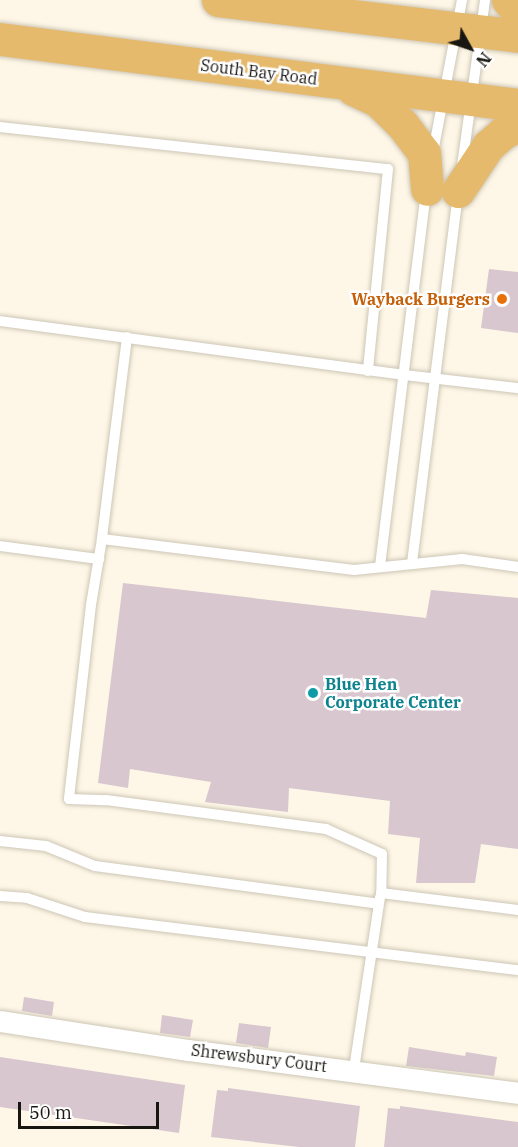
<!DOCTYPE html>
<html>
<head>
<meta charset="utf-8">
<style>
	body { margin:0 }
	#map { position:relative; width:518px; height:1147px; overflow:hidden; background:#fef7e7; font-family:"IBM Plex Serif",serif }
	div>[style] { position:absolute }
	.building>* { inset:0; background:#d8c7cf }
	.roads { filter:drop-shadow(0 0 2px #cdc6b6) drop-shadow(0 0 2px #cdc6b6) }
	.service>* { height:10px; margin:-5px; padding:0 5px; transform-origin:5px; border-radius:5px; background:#fff }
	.minor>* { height:21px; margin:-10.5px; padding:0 10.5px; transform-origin:10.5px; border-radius:10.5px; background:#fff }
	.trunk>* { height:33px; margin:-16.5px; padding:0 16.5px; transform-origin:16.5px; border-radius:16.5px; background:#e6ba6c }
	.dots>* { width:16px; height:16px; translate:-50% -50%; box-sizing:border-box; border:3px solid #fff; border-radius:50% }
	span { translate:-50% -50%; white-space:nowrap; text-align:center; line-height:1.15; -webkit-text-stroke:5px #fff; paint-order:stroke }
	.street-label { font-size:16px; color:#181610 }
	.food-label { font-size:16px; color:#c56008; font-weight:700 }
	.right { translate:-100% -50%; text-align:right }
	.culture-label { font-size:16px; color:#0d838f; font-weight:700 }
	.left { translate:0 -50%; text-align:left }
	.north { position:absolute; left:440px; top:18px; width:60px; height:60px; -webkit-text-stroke:4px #fff; paint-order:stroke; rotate:130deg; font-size:16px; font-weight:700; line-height:24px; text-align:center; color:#181610 }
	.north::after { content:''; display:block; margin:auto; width:21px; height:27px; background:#181610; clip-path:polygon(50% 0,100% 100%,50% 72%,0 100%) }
	.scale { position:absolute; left:18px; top:1102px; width:141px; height:27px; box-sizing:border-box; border:3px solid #181610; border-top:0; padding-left:8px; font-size:18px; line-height:21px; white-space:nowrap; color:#181610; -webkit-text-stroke:4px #fff; paint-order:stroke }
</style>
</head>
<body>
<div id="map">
	<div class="building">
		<div style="clip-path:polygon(489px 269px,518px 272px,518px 333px,481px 328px)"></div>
		<div style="clip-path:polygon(123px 583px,426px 618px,431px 590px,518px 598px,518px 849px,481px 844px,475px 883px,416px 883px,420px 838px,388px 834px,390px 801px,289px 788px,288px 812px,205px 802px,211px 782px,130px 769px,128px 788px,98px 783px)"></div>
		<div style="clip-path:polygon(24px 997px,54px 1002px,52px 1016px,22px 1011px)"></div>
		<div style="clip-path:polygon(162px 1015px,193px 1020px,190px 1037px,160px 1033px)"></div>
		<div style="clip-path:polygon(239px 1023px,271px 1027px,268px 1048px,236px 1043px)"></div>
		<div style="clip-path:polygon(409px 1047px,465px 1056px,466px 1052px,497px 1057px,494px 1076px,406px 1066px)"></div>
		<div style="clip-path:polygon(0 1057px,185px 1085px,179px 1133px,0 1107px)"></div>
		<div style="clip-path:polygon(228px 1088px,360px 1106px,355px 1147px,299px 1147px,211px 1137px,217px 1090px,228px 1091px)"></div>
		<div style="clip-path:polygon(400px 1106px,518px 1122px,518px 1147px,384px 1147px,388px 1108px,400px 1109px)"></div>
	</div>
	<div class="roads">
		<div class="service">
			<div style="left:0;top:127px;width:390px;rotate:6.2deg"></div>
			<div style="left:388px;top:169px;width:203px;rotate:95.7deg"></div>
			<div style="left:433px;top:152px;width:155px;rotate:-79.2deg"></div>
			<div style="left:462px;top:166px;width:168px;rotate:-82.1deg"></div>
			<div style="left:0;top:321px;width:409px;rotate:7.6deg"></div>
			<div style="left:405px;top:375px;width:114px;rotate:6.6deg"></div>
			<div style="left:127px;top:337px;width:204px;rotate:97.1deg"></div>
			<div style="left:102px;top:539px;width:254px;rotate:7deg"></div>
			<div style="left:354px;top:570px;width:109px;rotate:-5.8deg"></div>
			<div style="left:462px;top:559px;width:57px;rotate:8.1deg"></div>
			<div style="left:102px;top:539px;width:67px;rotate:99.5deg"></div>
			<div style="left:91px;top:605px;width:195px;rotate:96.5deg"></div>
			<div style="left:69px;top:799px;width:37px;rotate:2deg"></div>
			<div style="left:106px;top:800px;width:222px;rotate:7.5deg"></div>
			<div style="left:326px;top:829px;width:61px;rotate:24.1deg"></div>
			<div style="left:382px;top:854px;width:39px;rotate:91deg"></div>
			<div style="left:381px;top:893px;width:138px;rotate:7.1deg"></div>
			<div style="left:0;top:546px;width:100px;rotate:7.5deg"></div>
			<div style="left:412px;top:563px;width:372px;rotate:-82.9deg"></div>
			<div style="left:380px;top:566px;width:378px;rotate:-83deg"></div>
			<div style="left:0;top:841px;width:46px;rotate:6.2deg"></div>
			<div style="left:46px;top:846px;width:53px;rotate:22.2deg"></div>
			<div style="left:95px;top:866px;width:286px;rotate:7.6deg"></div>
			<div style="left:0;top:896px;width:27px;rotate:4deg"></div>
			<div style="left:27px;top:898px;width:61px;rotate:18.1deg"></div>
			<div style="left:85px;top:917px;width:436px;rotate:7deg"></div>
			<div style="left:354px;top:1069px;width:173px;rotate:-81.4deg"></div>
		</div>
		<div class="minor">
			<div style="left:0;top:1021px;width:190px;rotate:8.8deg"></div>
			<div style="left:188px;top:1050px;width:333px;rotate:7.4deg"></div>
		</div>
		<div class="trunk">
			<div style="left:218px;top:0;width:302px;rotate:6.8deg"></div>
			<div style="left:508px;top:0;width:15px;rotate:48deg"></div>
			<div style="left:0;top:39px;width:522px;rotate:7.26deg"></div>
			<div style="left:353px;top:89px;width:26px;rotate:25deg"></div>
			<div style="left:377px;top:100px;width:35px;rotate:44deg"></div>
			<div style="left:402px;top:124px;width:36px;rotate:53deg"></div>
			<div style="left:424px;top:153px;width:36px;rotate:85deg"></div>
			<div style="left:458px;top:191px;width:54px;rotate:-56.3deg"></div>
			<div style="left:488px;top:146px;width:20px;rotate:-41deg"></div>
			<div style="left:503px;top:133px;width:17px;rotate:-28deg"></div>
		</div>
	</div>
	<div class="dots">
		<div style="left:502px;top:299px;background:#e8710a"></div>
		<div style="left:313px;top:693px;background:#0f9aa8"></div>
	</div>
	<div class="street-label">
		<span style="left:259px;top:72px;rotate:7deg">South Bay Road</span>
		<span style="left:259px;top:1058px;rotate:7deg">Shrewsbury Court</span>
	</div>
	<div class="food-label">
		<span class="right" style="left:490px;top:299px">Wayback Burgers</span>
	</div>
	<div class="culture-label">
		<span class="left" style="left:325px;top:693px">Blue Hen<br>Corporate Center</span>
	</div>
	<div class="north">N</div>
	<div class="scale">50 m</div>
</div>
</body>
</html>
